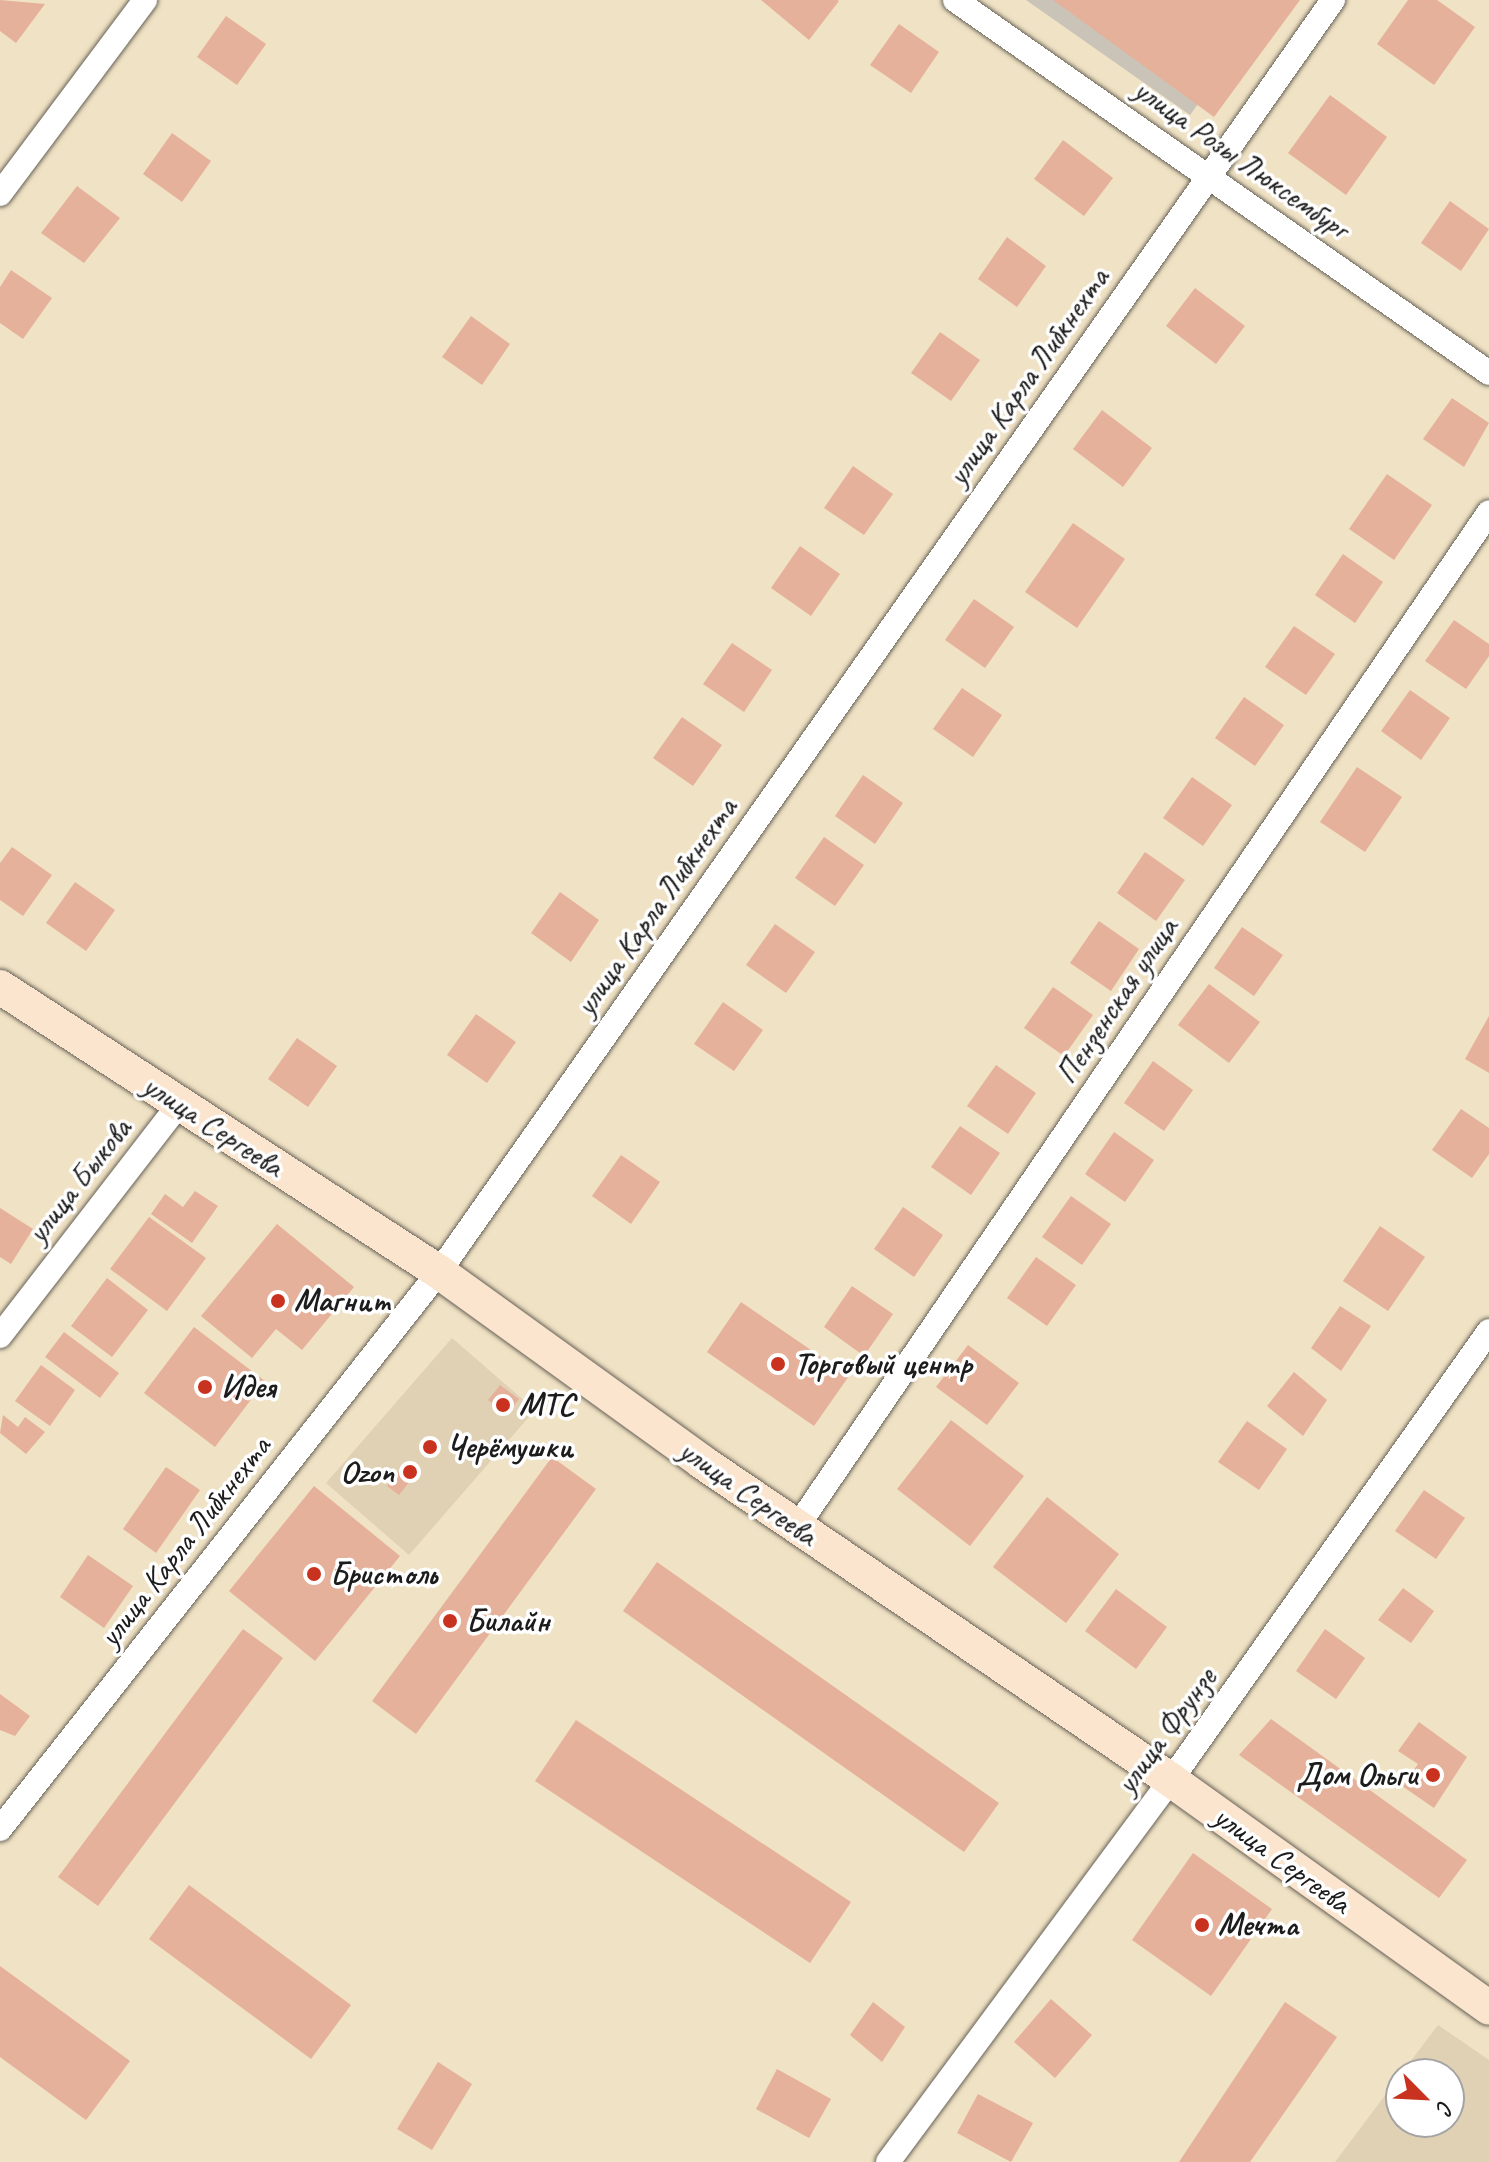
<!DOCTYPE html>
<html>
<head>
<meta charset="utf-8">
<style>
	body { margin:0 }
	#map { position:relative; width:1489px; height:2162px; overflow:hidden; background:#f0e2c4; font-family:Caveat,sans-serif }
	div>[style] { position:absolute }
	.built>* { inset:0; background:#e1d1b4 }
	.industrial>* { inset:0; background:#c9c3b8 }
	.building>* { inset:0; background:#e5b19a }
	.roads { filter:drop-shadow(0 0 2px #666157) drop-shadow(0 0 2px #666157) }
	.minor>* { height:24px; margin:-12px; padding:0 12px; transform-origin:12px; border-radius:12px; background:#fff }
	.secondary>* { height:34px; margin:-17px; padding:0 17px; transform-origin:17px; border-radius:17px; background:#fbe5cf }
	.dots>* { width:22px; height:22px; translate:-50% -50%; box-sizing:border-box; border:4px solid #fff; border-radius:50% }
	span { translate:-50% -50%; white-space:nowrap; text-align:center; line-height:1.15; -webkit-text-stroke:7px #fff; paint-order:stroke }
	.street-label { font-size:32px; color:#1c1c1c }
	.poi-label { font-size:32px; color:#1c1c1c; font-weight:700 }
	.left { translate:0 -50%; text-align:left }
	.right { translate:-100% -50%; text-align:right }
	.north { position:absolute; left:1385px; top:2058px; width:80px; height:80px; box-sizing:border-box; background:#fff; border:2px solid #a4a4a4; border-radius:50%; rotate:114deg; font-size:22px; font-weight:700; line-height:32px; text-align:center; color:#1c1c1c }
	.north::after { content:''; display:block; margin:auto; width:28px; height:36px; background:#c8321e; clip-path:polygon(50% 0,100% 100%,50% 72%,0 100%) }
</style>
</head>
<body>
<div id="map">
	<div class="built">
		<div style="clip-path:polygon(452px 1338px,535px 1410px,409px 1555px,326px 1483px)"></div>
		<div style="clip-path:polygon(1438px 2025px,1489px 2060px,1489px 2162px,1335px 2162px,1401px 2074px,1401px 2122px,1449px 2122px,1449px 2074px,1401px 2074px)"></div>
	</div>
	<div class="industrial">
		<div style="clip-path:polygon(1026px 0,1273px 0,1190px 115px)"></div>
	</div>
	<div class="building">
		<div style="clip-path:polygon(0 0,45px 4px,16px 43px,0 31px)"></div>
		<div style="clip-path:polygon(761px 0,837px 0,839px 1px,809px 40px)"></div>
		<div style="clip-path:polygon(1053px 0,1300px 0,1214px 117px)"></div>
		<div style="clip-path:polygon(1408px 0,1437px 0,1475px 27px,1434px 85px,1377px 44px)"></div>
		<div style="clip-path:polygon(226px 16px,266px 44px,237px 85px,197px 57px)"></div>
		<div style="clip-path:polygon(899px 24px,939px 52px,911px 93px,870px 65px)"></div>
		<div style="clip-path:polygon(1330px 95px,1387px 137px,1346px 195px,1288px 153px)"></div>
		<div style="clip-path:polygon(172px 133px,211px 161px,182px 202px,143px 174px)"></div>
		<div style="clip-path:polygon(1063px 140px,1113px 178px,1084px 216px,1034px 179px)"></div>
		<div style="clip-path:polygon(77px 186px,120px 218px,84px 263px,41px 233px)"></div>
		<div style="clip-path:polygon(1450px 201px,1489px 229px,1461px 271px,1421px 243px)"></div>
		<div style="clip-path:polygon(1007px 237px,1046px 266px,1017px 307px,978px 279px)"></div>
		<div style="clip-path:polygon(11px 270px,52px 298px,23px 339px,0 323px,0 287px)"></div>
		<div style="clip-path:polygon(1195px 288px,1245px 326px,1216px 364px,1166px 326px)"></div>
		<div style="clip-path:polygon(471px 316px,510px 344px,482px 385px,442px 357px)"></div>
		<div style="clip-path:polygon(940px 332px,980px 360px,951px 401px,911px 373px)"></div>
		<div style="clip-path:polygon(1452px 398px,1489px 423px,1464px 467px,1423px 439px)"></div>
		<div style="clip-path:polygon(1102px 410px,1152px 448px,1123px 487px,1073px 449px)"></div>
		<div style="clip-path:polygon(853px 466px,893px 494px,864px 535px,824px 508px)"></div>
		<div style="clip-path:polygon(1387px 474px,1432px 505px,1394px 560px,1349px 529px)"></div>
		<div style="clip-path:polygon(1073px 523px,1125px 559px,1077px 628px,1025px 592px)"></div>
		<div style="clip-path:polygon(800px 546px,840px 574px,811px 616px,771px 588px)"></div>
		<div style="clip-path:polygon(1343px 554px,1383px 582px,1355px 623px,1315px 595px)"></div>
		<div style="clip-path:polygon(974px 599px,1014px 627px,985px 668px,945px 640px)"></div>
		<div style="clip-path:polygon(1454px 620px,1489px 644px,1489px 656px,1466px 689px,1425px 661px)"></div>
		<div style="clip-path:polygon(1294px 626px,1335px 654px,1306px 695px,1265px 667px)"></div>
		<div style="clip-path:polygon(732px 643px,772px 670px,744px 712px,703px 684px)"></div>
		<div style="clip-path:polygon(962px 688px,1002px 715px,973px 757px,933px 729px)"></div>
		<div style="clip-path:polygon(1410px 690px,1450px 718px,1421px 760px,1381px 731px)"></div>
		<div style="clip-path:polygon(1244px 697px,1284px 725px,1255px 766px,1215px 738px)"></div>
		<div style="clip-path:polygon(682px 717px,722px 745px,693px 786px,653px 758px)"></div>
		<div style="clip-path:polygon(1357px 767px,1402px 797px,1365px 852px,1320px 822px)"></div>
		<div style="clip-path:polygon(863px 775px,903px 803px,875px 844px,835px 816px)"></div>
		<div style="clip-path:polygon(1192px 777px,1232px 805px,1203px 846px,1163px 818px)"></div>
		<div style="clip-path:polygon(824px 837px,864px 865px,835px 906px,795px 878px)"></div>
		<div style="clip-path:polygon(12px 847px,52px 875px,23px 916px,0 900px,0 863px)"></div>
		<div style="clip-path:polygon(1145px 852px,1185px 880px,1156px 921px,1117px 893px)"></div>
		<div style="clip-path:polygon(75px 882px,115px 910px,86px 951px,46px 923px)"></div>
		<div style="clip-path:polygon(560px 892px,599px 920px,571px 962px,531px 933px)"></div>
		<div style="clip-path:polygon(1099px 921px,1139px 949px,1111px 991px,1070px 963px)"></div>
		<div style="clip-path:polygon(775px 924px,815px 952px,786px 993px,746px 965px)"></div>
		<div style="clip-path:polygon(1242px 927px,1283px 955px,1254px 996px,1214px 968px)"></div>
		<div style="clip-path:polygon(1209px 984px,1260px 1022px,1229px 1063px,1178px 1025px)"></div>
		<div style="clip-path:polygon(1053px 987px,1093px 1015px,1064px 1056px,1024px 1028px)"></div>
		<div style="clip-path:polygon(723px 1002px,763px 1030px,734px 1071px,694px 1044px)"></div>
		<div style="clip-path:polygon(476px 1014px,516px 1042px,487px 1083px,447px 1055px)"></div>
		<div style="clip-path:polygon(1489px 1016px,1489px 1073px,1465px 1059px)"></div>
		<div style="clip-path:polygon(297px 1038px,337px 1066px,308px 1107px,268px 1079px)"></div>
		<div style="clip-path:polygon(1153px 1061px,1193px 1090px,1164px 1131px,1124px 1103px)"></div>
		<div style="clip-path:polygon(996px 1065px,1036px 1093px,1008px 1134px,967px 1106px)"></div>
		<div style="clip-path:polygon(1461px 1109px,1489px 1128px,1489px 1154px,1472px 1178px,1432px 1150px)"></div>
		<div style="clip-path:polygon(960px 1126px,1000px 1153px,971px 1195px,931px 1167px)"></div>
		<div style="clip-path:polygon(1114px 1132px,1154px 1160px,1125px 1202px,1085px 1174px)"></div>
		<div style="clip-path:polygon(621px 1155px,660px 1182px,631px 1224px,592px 1196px)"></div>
		<div style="clip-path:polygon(195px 1191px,218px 1206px,192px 1243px,151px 1214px,165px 1194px,183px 1207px)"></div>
		<div style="clip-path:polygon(1071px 1196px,1111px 1224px,1082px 1265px,1042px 1237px)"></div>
		<div style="clip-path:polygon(903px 1207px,943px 1235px,914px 1277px,874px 1249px)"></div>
		<div style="clip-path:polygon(0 1208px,33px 1229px,11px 1264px,0 1257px)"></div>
		<div style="clip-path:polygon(149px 1217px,206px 1258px,167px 1311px,110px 1269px)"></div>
		<div style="clip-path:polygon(277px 1224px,354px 1287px,302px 1350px,276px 1329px,252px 1358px,201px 1316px)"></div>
		<div style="clip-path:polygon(1380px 1226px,1425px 1257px,1388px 1311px,1343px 1281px)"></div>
		<div style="clip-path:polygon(1036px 1257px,1076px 1285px,1047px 1326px,1007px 1298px)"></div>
		<div style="clip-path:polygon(107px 1278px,148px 1310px,112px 1357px,71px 1326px)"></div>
		<div style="clip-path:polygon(852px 1286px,893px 1314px,864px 1356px,824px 1327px)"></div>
		<div style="clip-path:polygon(741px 1302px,849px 1376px,814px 1426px,707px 1352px)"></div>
		<div style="clip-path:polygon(1340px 1306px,1371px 1326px,1341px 1371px,1311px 1348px)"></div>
		<div style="clip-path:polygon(194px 1327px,265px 1381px,215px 1447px,144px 1393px)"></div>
		<div style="clip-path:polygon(64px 1332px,119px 1373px,100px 1398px,45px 1357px)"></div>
		<div style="clip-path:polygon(968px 1345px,1019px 1383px,987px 1425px,936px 1387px)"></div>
		<div style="clip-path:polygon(41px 1365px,75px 1390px,50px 1426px,15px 1401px)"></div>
		<div style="clip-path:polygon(1294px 1372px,1327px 1400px,1303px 1436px,1267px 1406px)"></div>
		<div style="clip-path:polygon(500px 1385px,519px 1399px,507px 1415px,488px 1400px)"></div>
		<div style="clip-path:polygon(3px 1415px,18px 1427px,25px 1417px,45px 1432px,26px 1454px,0 1433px)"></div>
		<div style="clip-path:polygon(951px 1420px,1024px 1476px,970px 1546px,897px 1489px)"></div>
		<div style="clip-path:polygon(1247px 1421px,1287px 1449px,1259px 1490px,1218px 1462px)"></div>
		<div style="clip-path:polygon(552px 1457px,596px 1489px,416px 1734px,372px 1701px)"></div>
		<div style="clip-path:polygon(406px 1462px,418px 1471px,399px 1495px,387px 1486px)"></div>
		<div style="clip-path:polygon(166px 1467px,200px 1490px,156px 1553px,123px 1529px)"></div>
		<div style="clip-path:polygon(314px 1486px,400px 1556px,315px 1661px,229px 1591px)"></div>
		<div style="clip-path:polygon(1424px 1490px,1465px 1518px,1436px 1559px,1395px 1531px)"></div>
		<div style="clip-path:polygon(1047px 1497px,1119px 1554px,1066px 1623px,993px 1567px)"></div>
		<div style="clip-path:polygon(88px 1555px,133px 1586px,104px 1628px,60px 1597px)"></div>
		<div style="clip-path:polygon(657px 1562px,999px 1803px,964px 1852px,623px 1611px)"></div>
		<div style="clip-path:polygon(1403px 1588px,1434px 1611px,1411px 1643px,1378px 1620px)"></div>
		<div style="clip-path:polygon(1116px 1589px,1167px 1627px,1136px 1669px,1085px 1631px)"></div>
		<div style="clip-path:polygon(243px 1629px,283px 1658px,98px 1906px,58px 1877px)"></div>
		<div style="clip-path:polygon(1325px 1629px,1365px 1658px,1336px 1699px,1296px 1671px)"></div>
		<div style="clip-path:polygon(0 1694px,30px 1716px,15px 1736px,0 1730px)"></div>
		<div style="clip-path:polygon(1271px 1719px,1467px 1860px,1439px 1898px,1239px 1755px)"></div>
		<div style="clip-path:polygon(576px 1720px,851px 1902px,810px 1963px,535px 1781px)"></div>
		<div style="clip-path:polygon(1419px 1722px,1467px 1757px,1434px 1808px,1402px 1786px,1418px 1764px,1398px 1751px)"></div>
		<div style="clip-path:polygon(1193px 1853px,1272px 1909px,1211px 1996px,1132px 1940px)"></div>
		<div style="clip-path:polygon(189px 1885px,351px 2005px,311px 2059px,149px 1939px)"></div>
		<div style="clip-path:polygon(0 1966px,130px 2061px,86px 2120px,0 2057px)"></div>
		<div style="clip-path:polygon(1051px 1999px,1092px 2035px,1055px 2078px,1014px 2042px)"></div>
		<div style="clip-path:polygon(873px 2002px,905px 2027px,882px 2062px,850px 2035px)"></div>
		<div style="clip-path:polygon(1285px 2002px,1337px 2037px,1250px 2162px,1179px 2162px)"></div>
		<div style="clip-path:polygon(438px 2062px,472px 2084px,432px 2150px,397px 2129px)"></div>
		<div style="clip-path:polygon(777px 2069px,831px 2099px,809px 2138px,756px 2109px)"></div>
		<div style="clip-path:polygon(978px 2094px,1033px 2123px,1011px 2162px,957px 2133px)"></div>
	</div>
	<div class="roads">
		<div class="minor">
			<div style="left:955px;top:0;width:651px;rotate:34.93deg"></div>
			<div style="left:0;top:194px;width:242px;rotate:-53.2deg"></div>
			<div style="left:0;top:1336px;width:293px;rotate:-52.3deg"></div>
			<div style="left:797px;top:1527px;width:1228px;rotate:-55.71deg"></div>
			<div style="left:0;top:1829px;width:709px;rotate:-51.76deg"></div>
			<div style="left:439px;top:1272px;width:1555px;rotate:-54.9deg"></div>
			<div style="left:888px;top:2162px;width:475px;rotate:-53.5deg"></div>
			<div style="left:1171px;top:1780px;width:550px;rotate:-54.69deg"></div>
		</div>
		<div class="secondary">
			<div style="left:0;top:987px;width:523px;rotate:32.99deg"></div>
			<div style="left:439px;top:1272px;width:324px;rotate:35.8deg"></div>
			<div style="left:702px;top:1462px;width:567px;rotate:34.14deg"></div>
			<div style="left:1171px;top:1780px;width:391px;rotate:35.6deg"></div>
		</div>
	</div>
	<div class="dots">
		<div style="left:278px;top:1301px;background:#c8321e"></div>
		<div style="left:778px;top:1364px;background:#c8321e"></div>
		<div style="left:205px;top:1387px;background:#c8321e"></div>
		<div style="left:503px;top:1405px;background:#c8321e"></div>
		<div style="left:430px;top:1447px;background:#c8321e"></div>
		<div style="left:410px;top:1472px;background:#c8321e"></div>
		<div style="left:314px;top:1574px;background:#c8321e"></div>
		<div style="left:450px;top:1621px;background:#c8321e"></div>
		<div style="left:1433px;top:1775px;background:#c8321e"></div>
		<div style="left:1202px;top:1925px;background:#c8321e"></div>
	</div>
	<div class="street-label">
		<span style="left:1241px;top:159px;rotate:35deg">улица Розы Люксембург</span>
		<span style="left:1028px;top:377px;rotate:-55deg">улица Карла Либкнехта</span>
		<span style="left:656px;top:907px;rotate:-55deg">улица Карла Либкнехта</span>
		<span style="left:1117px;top:1001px;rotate:-56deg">Пензенская улица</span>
		<span style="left:213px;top:1126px;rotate:33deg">улица Сергеева</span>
		<span style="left:79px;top:1181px;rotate:-52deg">улица Быкова</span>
		<span style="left:748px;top:1493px;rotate:35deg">улица Сергеева</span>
		<span style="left:185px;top:1542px;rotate:-52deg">улица Карла Либкнехта</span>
		<span style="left:1166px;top:1731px;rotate:-54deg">улица Фрунзе</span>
		<span style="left:1282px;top:1860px;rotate:36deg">улица Сергеева</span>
	</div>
	<div class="poi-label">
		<span class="left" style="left:294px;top:1301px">Магнит</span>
		<span class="left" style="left:794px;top:1364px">Торговый центр</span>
		<span class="left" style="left:221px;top:1387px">Идея</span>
		<span class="left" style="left:519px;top:1405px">МТС</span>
		<span class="left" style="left:446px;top:1447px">Черёмушки</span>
		<span class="right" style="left:394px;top:1472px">Ozon</span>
		<span class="left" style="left:330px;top:1574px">Бристоль</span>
		<span class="left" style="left:466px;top:1621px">Билайн</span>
		<span class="right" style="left:1417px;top:1775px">Дом Ольги</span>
		<span class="left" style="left:1218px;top:1925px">Мечта</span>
	</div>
	<div class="north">С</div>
</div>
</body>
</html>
